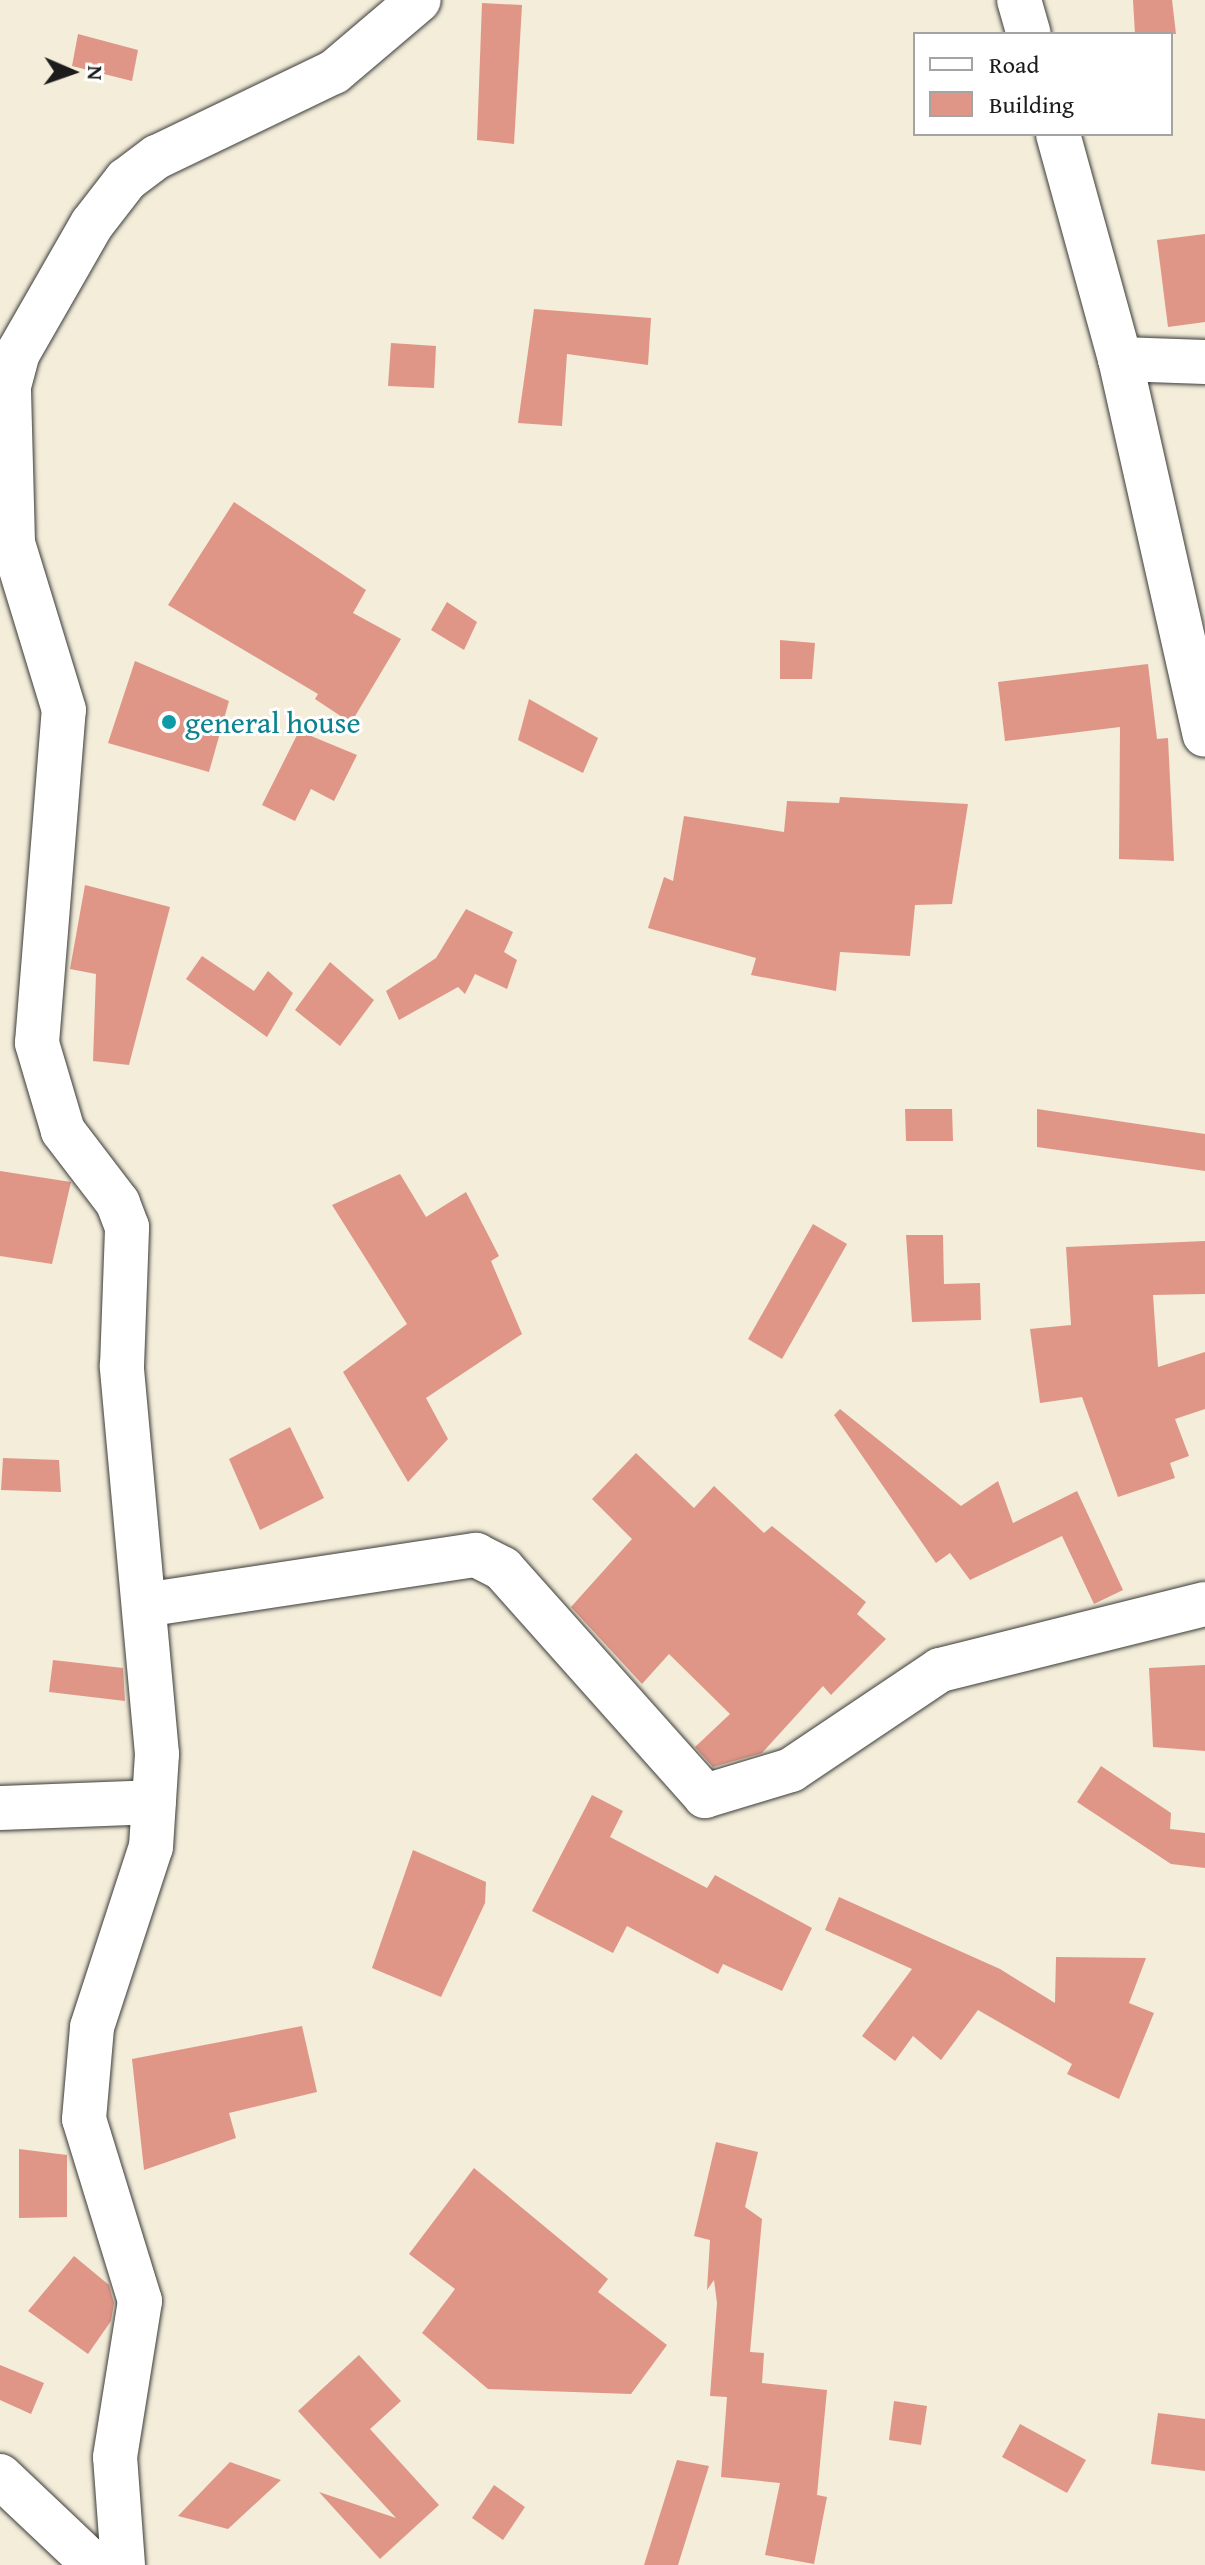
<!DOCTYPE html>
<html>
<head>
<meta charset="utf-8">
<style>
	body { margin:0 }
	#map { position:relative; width:1205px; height:2565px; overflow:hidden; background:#f3edda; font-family:"Gentium Book Plus",serif }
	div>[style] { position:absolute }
	.building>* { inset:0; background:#df9687 }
	.roads { filter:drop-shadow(0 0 2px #3c3b38) drop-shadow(0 0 2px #3c3b38) }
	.minor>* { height:44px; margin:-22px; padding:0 22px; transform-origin:22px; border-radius:22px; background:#fff }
	.dots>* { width:22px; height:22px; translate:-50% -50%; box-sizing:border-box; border:4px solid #fff; border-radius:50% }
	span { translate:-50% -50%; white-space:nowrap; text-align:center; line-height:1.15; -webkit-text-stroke:6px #fff; paint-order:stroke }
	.culture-label { font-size:30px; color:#0d838f }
	.left { translate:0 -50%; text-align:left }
	.legend { position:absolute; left:913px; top:32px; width:260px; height:104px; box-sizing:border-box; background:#fff; border:2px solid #a4a4a4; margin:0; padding:10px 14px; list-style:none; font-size:24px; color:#1c1c1c }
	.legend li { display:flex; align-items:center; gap:16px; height:40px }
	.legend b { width:40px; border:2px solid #a4a4a4 }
	.north { position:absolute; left:32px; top:32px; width:80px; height:80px; -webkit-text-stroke:6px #fff; paint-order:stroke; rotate:92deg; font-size:22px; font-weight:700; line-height:32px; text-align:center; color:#1c1c1c }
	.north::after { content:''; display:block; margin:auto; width:28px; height:36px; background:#1c1c1c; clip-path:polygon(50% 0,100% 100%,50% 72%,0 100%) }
</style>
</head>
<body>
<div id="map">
	<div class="building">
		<div style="clip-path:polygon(1133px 0,1172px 0,1176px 34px,1135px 34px)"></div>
		<div style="clip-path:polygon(482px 3px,522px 5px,514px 144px,477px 140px)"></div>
		<div style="clip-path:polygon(78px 34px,138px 50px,132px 81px,72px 66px)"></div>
		<div style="clip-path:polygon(1205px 234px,1205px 322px,1168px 327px,1157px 240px)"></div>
		<div style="clip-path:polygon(534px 309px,651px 318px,648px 365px,567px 354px,562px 426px,518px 423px)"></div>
		<div style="clip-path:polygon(391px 343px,436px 346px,434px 388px,388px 386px)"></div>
		<div style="clip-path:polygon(234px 502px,366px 590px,353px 613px,401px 639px,351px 723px,315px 699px,318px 694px,168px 605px)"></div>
		<div style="clip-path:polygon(447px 602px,477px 622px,464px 650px,431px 630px)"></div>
		<div style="clip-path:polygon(780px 640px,815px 643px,812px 679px,780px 679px)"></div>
		<div style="clip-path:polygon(135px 661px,229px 701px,209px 772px,108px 743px)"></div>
		<div style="clip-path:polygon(1148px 664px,1157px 739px,1168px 738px,1174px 861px,1119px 859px,1120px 727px,1005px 741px,998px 682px)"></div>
		<div style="clip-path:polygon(529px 699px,598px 738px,583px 773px,518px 740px)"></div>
		<div style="clip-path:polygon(299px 731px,357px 755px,334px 801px,311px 789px,295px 821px,262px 805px)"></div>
		<div style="clip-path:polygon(840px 797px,968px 804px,952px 904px,915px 905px,910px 956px,840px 952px,836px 991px,751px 975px,756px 958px,648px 928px,664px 877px,673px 881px,684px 816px,784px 832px,787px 801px,839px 803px)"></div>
		<div style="clip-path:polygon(85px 885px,170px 907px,129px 1065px,93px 1061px,96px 974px,70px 969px)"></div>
		<div style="clip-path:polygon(466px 909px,513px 932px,504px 952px,517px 960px,507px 989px,475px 974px,465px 994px,458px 987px,399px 1020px,386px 991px,436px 958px)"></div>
		<div style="clip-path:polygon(202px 956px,254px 991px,268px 971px,293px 993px,267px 1037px,186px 979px)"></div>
		<div style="clip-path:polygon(330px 962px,374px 1000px,340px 1046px,295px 1010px)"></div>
		<div style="clip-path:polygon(905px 1109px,952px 1109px,953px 1141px,906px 1141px)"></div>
		<div style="clip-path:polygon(1037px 1109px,1205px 1134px,1205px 1171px,1037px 1147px)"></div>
		<div style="clip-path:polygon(0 1171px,71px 1182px,52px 1264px,0 1256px)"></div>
		<div style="clip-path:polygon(400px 1174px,426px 1217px,466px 1192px,499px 1256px,491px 1261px,522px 1334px,426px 1398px,448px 1439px,408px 1482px,343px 1372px,407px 1324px,332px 1205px)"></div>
		<div style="clip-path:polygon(813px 1224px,847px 1244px,782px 1359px,748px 1339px)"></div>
		<div style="clip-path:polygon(906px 1235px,943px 1235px,944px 1284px,980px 1283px,981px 1320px,912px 1322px)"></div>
		<div style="clip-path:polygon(1205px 1241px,1205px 1294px,1153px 1295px,1158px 1367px,1205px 1352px,1205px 1409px,1175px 1419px,1189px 1456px,1170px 1463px,1175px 1478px,1118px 1497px,1082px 1397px,1040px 1403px,1030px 1329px,1071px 1325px,1066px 1247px)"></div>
		<div style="clip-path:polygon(840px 1409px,961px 1506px,998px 1481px,1013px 1523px,1077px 1491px,1123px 1590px,1094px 1604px,1062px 1536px,970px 1580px,950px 1553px,936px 1563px,834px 1415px)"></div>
		<div style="clip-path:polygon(290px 1427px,324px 1498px,260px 1530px,229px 1459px)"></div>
		<div style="clip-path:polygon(636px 1453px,694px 1508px,714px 1486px,764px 1533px,772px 1526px,866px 1602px,857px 1614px,886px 1639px,831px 1695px,823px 1686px,762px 1753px,713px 1767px,695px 1747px,730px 1714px,669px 1654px,642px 1684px,571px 1607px,632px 1539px,592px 1499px)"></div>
		<div style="clip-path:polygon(3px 1458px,59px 1460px,61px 1492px,1px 1490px)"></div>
		<div style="clip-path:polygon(53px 1660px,123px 1668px,125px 1701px,49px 1692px)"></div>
		<div style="clip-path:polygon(1205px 1665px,1205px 1751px,1153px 1747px,1149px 1668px)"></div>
		<div style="clip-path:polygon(1101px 1766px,1171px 1813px,1170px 1829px,1205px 1833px,1205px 1868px,1171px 1864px,1077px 1802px)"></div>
		<div style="clip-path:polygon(592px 1795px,623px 1811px,610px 1837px,707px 1888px,715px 1875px,812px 1928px,782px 1991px,723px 1964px,718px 1974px,627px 1926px,613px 1953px,532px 1911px)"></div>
		<div style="clip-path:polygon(413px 1850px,486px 1882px,485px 1903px,441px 1997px,372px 1968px)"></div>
		<div style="clip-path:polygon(839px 1897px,1000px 1969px,1055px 2003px,1056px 1957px,1146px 1958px,1129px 2003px,1154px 2013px,1119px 2099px,1067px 2074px,1072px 2064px,978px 2010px,941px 2060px,913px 2036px,895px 2061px,862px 2036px,912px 1969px,825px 1930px)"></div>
		<div style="clip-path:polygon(302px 2026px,317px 2092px,229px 2113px,236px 2138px,144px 2170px,132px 2059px)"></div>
		<div style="clip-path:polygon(716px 2142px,758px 2152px,745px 2207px,762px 2219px,750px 2352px,764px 2353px,762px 2383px,827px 2390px,817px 2495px,827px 2497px,814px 2564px,765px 2555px,780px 2483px,721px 2477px,727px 2397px,710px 2396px,717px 2303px,714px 2280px,707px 2290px,710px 2240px,694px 2236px)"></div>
		<div style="clip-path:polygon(19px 2149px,67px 2155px,67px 2217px,19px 2218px)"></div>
		<div style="clip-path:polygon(474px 2168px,608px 2279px,598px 2292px,667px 2345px,631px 2394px,488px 2389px,422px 2333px,455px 2289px,409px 2254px)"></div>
		<div style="clip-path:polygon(74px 2256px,109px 2285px,114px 2303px,111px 2321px,88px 2354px,28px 2311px)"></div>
		<div style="clip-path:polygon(359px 2355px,401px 2401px,370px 2429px,439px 2505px,380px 2559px,319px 2492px,396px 2518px,298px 2411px)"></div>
		<div style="clip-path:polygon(0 2365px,44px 2383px,31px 2414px,0 2400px)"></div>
		<div style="clip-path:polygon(894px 2401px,927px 2406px,921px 2445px,889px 2440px)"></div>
		<div style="clip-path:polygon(1158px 2413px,1205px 2419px,1205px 2471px,1151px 2464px)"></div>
		<div style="clip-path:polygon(1020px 2424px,1086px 2460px,1067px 2493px,1002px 2457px)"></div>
		<div style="clip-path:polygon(677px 2460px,709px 2466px,678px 2565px,644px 2565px)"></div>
		<div style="clip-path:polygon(230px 2462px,281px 2480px,228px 2529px,178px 2516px)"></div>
		<div style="clip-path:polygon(494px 2485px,525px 2507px,503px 2540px,472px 2518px)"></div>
	</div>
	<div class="roads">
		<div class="minor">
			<div style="left:1019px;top:0;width:35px;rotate:74deg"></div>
			<div style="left:1058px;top:134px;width:233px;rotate:74.6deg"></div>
			<div style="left:1120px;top:359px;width:385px;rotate:77.3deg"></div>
			<div style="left:1120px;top:359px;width:85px;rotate:2deg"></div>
			<div style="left:144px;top:1605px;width:336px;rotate:-8.6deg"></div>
			<div style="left:476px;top:1555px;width:30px;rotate:27deg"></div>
			<div style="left:503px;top:1569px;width:304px;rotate:48.3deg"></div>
			<div style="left:705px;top:1796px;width:90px;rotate:-16.8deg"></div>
			<div style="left:791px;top:1770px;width:179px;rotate:-33.9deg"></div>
			<div style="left:940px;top:1670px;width:273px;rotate:-14deg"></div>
			<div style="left:0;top:1808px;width:154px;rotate:-2.2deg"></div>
			<div style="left:0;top:2476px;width:129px;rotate:43.4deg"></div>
			<div style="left:123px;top:2565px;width:108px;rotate:-94.2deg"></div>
			<div style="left:115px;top:2457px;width:158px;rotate:-80.9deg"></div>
			<div style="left:140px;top:2301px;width:190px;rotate:-107.1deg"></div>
			<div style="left:84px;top:2119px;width:92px;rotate:-85deg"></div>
			<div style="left:92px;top:2027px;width:189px;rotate:-71.9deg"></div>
			<div style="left:151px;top:1847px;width:93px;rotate:-86.3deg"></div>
			<div style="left:157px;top:1754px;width:390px;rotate:-95.2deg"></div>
			<div style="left:122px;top:1366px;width:139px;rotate:-87.9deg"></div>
			<div style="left:127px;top:1227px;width:26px;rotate:-111deg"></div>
			<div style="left:118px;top:1203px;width:91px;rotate:-127.4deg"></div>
			<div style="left:63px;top:1131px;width:92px;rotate:-106.5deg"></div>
			<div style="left:37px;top:1043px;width:334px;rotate:-85.4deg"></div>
			<div style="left:64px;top:710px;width:175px;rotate:-107deg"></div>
			<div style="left:13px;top:543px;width:157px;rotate:-91.5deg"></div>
			<div style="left:9px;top:386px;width:34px;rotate:-75deg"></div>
			<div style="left:18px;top:353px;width:149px;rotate:-60.2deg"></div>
			<div style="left:92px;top:224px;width:56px;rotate:-52.3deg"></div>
			<div style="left:126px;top:180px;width:39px;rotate:-37deg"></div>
			<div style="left:157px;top:157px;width:196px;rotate:-25.7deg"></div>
			<div style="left:334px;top:72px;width:111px;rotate:-40.3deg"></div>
		</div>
	</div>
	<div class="dots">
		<div style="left:169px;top:722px;background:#0f9aa8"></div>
	</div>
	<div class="culture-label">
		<span class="left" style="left:185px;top:722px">general house</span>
	</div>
	<ul class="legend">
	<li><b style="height:10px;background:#fff"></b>Road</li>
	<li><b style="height:22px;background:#df9687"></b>Building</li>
	</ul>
	<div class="north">N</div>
</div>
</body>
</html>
